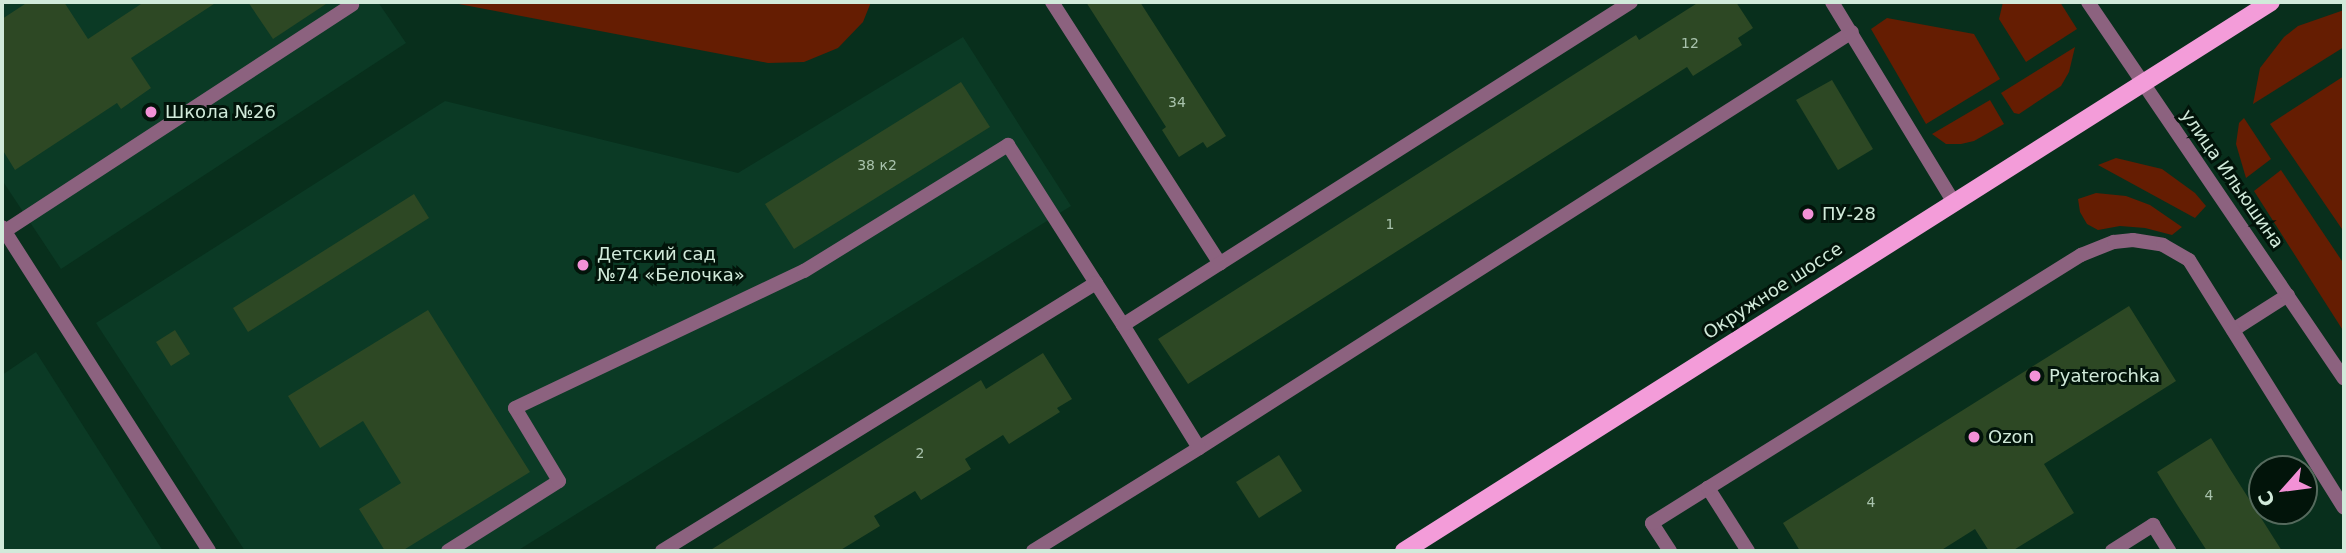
<!DOCTYPE html>
<html>
<head>
<meta charset="utf-8">
<style>
	body { margin:0 }
	#map { position:relative; width:2346px; height:553px; overflow:hidden; background:#082f1c; font-family:"DejaVu Sans",sans-serif }
	div>[style] { position:absolute }
	.built>* { inset:0; background:#0b3a25 }
	.green>* { inset:0; background:#651d02 }
	.building>* { inset:0; background:#2d4824 }
	.lane>* { height:14px; margin:-7px; padding:0 7px; transform-origin:7px; border-radius:7px; background:#8c627f }
	.street>* { height:14px; margin:-7px; padding:0 7px; transform-origin:7px; border-radius:7px; background:#8c627f }
	.primary>* { height:18px; margin:-9px; padding:0 9px; transform-origin:9px; border-radius:9px; background:#f39cd9 }
	.dots>* { width:19px; height:19px; translate:-50% -50%; box-sizing:border-box; border:4px solid #02140a; border-radius:50% }
	span { translate:-50% -50%; white-space:nowrap; text-align:center; line-height:1.15; -webkit-text-stroke:6px #02140a; paint-order:stroke }
	.number-label { font-size:14px; color:#a8c2ac }
	.number-label span { -webkit-text-stroke-width:0 }
	.poi-label { font-size:18px; color:#d1eada }
	.left { translate:0 -50%; text-align:left }
	.street-label { font-size:18px; color:#d1eada }
	.frame { position:absolute; inset:0; border:4px solid #d1eada; pointer-events:none }
	.north { position:absolute; left:2248px; top:455px; width:70px; height:70px; box-sizing:border-box; background:#02140a; border:2px solid #556a5d; border-radius:50%; rotate:242deg; font-size:19px; font-weight:700; line-height:28px; text-align:center; color:#d1eada }
	.north::after { content:''; display:block; margin:auto; width:24px; height:32px; background:#f291d6; clip-path:polygon(50% 0,100% 100%,50% 72%,0 100%) }
</style>
</head>
<body>
<div id="map">
	<div class="built">
		<div style="clip-path:polygon(2px 2px,378px 2px,406px 43px,61px 269px,2px 180px)"></div>
		<div style="clip-path:polygon(963px 37px,1071px 206px,517px 551px,245px 551px,96px 323px,445px 101px,738px 173px)"></div>
		<div style="clip-path:polygon(36px 352px,163px 551px,2px 551px,2px 375px)"></div>
	</div>
	<div class="green">
		<div style="clip-path:polygon(448px 2px,871px 2px,863px 22px,838px 48px,804px 62px,768px 63px)"></div>
		<div style="clip-path:polygon(2003px 2px,2060px 2px,2077px 29px,2026px 62px,1999px 19px)"></div>
		<div style="clip-path:polygon(2344px 10px,2344px 47px,2253px 104px,2260px 68px,2284px 37px,2298px 26px)"></div>
		<div style="clip-path:polygon(1887px 18px,1974px 34px,2000px 79px,1926px 124px,1871px 29px)"></div>
		<div style="clip-path:polygon(2075px 47px,2069px 72px,2061px 86px,2019px 114px,2014px 113px,2001px 93px)"></div>
		<div style="clip-path:polygon(2344px 76px,2344px 232px,2270px 124px)"></div>
		<div style="clip-path:polygon(1990px 100px,2004px 124px,1974px 141px,1961px 144px,1946px 144px,1932px 134px)"></div>
		<div style="clip-path:polygon(2244px 118px,2271px 159px,2246px 178px,2236px 144px,2239px 123px)"></div>
		<div style="clip-path:polygon(2116px 158px,2162px 169px,2195px 193px,2206px 206px,2195px 218px,2098px 165px)"></div>
		<div style="clip-path:polygon(2281px 170px,2344px 264px,2344px 332px,2254px 191px)"></div>
		<div style="clip-path:polygon(2096px 193px,2126px 196px,2150px 205px,2182px 227px,2172px 235px,2145px 228px,2120px 226px,2098px 230px,2087px 224px,2080px 212px,2078px 199px)"></div>
	</div>
	<div class="building">
		<div style="clip-path:polygon(28px 2px,64px 2px,88px 39px,144px 2px,217px 2px,131px 58px,151px 88px,121px 109px,117px 103px,15px 170px,2px 149px,2px 19px)"></div>
		<div style="clip-path:polygon(248px 2px,329px 2px,273px 39px)"></div>
		<div style="clip-path:polygon(1086px 2px,1140px 2px,1226px 136px,1207px 148px,1203px 142px,1179px 157px,1162px 130px,1166px 127px)"></div>
		<div style="clip-path:polygon(1699px 2px,1736px 2px,1753px 28px,1738px 38px,1742px 45px,1693px 76px,1687px 67px,1188px 384px,1158px 339px,1636px 35px,1639px 40px)"></div>
		<div style="clip-path:polygon(1832px 80px,1873px 149px,1838px 170px,1796px 100px)"></div>
		<div style="clip-path:polygon(961px 82px,990px 127px,794px 249px,765px 204px)"></div>
		<div style="clip-path:polygon(414px 194px,429px 218px,248px 332px,233px 308px)"></div>
		<div style="clip-path:polygon(2129px 306px,2176px 381px,2044px 464px,2074px 513px,2012px 551px,1989px 551px,1975px 529px,1940px 551px,1800px 551px,1783px 523px)"></div>
		<div style="clip-path:polygon(428px 310px,530px 472px,402px 551px,385px 551px,359px 509px,401px 483px,363px 421px,320px 448px,288px 396px)"></div>
		<div style="clip-path:polygon(175px 330px,190px 354px,171px 366px,156px 342px)"></div>
		<div style="clip-path:polygon(1043px 353px,1072px 399px,1057px 408px,1060px 412px,1009px 444px,1003px 435px,965px 459px,971px 469px,921px 500px,915px 491px,874px 516px,880px 526px,839px 551px,709px 551px,981px 380px,986px 389px)"></div>
		<div style="clip-path:polygon(2211px 438px,2230px 469px,2282px 551px,2207px 551px,2176px 503px,2157px 472px)"></div>
		<div style="clip-path:polygon(1279px 455px,1302px 491px,1259px 518px,1236px 482px)"></div>
	</div>
	<div class="lane">
		<div style="left:1052px;top:2px;width:311px;rotate:57.3deg"></div>
		<div style="left:2px;top:227px;width:384px;rotate:57.4deg"></div>
		<div style="left:2px;top:233px;width:418px;rotate:-33.1deg"></div>
		<div style="left:2233px;top:330px;width:65px;rotate:-32.5deg"></div>
		<div style="left:1199px;top:448px;width:774px;rotate:-32.5deg"></div>
		<div style="left:448px;top:551px;width:131px;rotate:-32.2deg"></div>
		<div style="left:559px;top:481px;width:85px;rotate:-121.1deg"></div>
		<div style="left:515px;top:408px;width:320px;rotate:-25.4deg"></div>
		<div style="left:804px;top:271px;width:240px;rotate:-31.7deg"></div>
		<div style="left:1008px;top:145px;width:164px;rotate:57.5deg"></div>
		<div style="left:662px;top:551px;width:510px;rotate:-31.7deg"></div>
		<div style="left:1096px;top:283px;width:50px;rotate:57.3deg"></div>
		<div style="left:1033px;top:551px;width:195px;rotate:-31.8deg"></div>
		<div style="left:1199px;top:448px;width:145px;rotate:-121.7deg"></div>
		<div style="left:1123px;top:325px;width:602px;rotate:-32.45deg"></div>
		<div style="left:1670px;top:551px;width:33px;rotate:-123deg"></div>
		<div style="left:1652px;top:523px;width:66px;rotate:-32deg"></div>
		<div style="left:1748px;top:551px;width:75px;rotate:-122.4deg"></div>
		<div style="left:1708px;top:488px;width:440px;rotate:-32deg"></div>
		<div style="left:2081px;top:255px;width:35px;rotate:-22deg"></div>
		<div style="left:2114px;top:242px;width:19px;rotate:-6deg"></div>
		<div style="left:2133px;top:240px;width:30px;rotate:9deg"></div>
		<div style="left:2163px;top:245px;width:30px;rotate:30deg"></div>
		<div style="left:2189px;top:260px;width:292px;rotate:58deg"></div>
		<div style="left:2112px;top:551px;width:49px;rotate:-32.4deg"></div>
		<div style="left:2153px;top:525px;width:31px;rotate:58deg"></div>
	</div>
	<div class="street">
		<div style="left:1832px;top:2px;width:233px;rotate:58.7deg"></div>
		<div style="left:2088px;top:2px;width:455px;rotate:55.8deg"></div>
	</div>
	<div class="primary">
		<div style="left:1404px;top:551px;width:1026px;rotate:-32.34deg"></div>
	</div>
	<div class="dots">
		<div style="left:151px;top:112px;background:#f291d6"></div>
		<div style="left:1808px;top:214px;background:#f291d6"></div>
		<div style="left:583px;top:265px;background:#f291d6"></div>
		<div style="left:2035px;top:376px;background:#f291d6"></div>
		<div style="left:1974px;top:437px;background:#f291d6"></div>
	</div>
	<div class="number-label">
		<span style="left:1690px;top:43px">12</span>
		<span style="left:1177px;top:102px">34</span>
		<span style="left:877px;top:165px">38 к2</span>
		<span style="left:1390px;top:224px">1</span>
		<span style="left:920px;top:453px">2</span>
		<span style="left:2209px;top:495px">4</span>
		<span style="left:1871px;top:502px">4</span>
	</div>
	<div class="poi-label">
		<span class="left" style="left:165px;top:112px">Школа №26</span>
		<span class="left" style="left:1822px;top:214px">ПУ-28</span>
		<span class="left" style="left:597px;top:265px">Детский сад<br>№74 «Белочка»</span>
		<span class="left" style="left:2049px;top:376px">Pyaterochka</span>
		<span class="left" style="left:1988px;top:437px">Ozon</span>
	</div>
	<div class="street-label">
		<span style="left:2232px;top:179px;rotate:55deg">улица Ильюшина</span>
		<span style="left:1773px;top:291px;rotate:-33deg">Окружное шоссе</span>
	</div>
	<div class="frame"></div>
	<div class="north">С</div>
</div>
</body>
</html>
